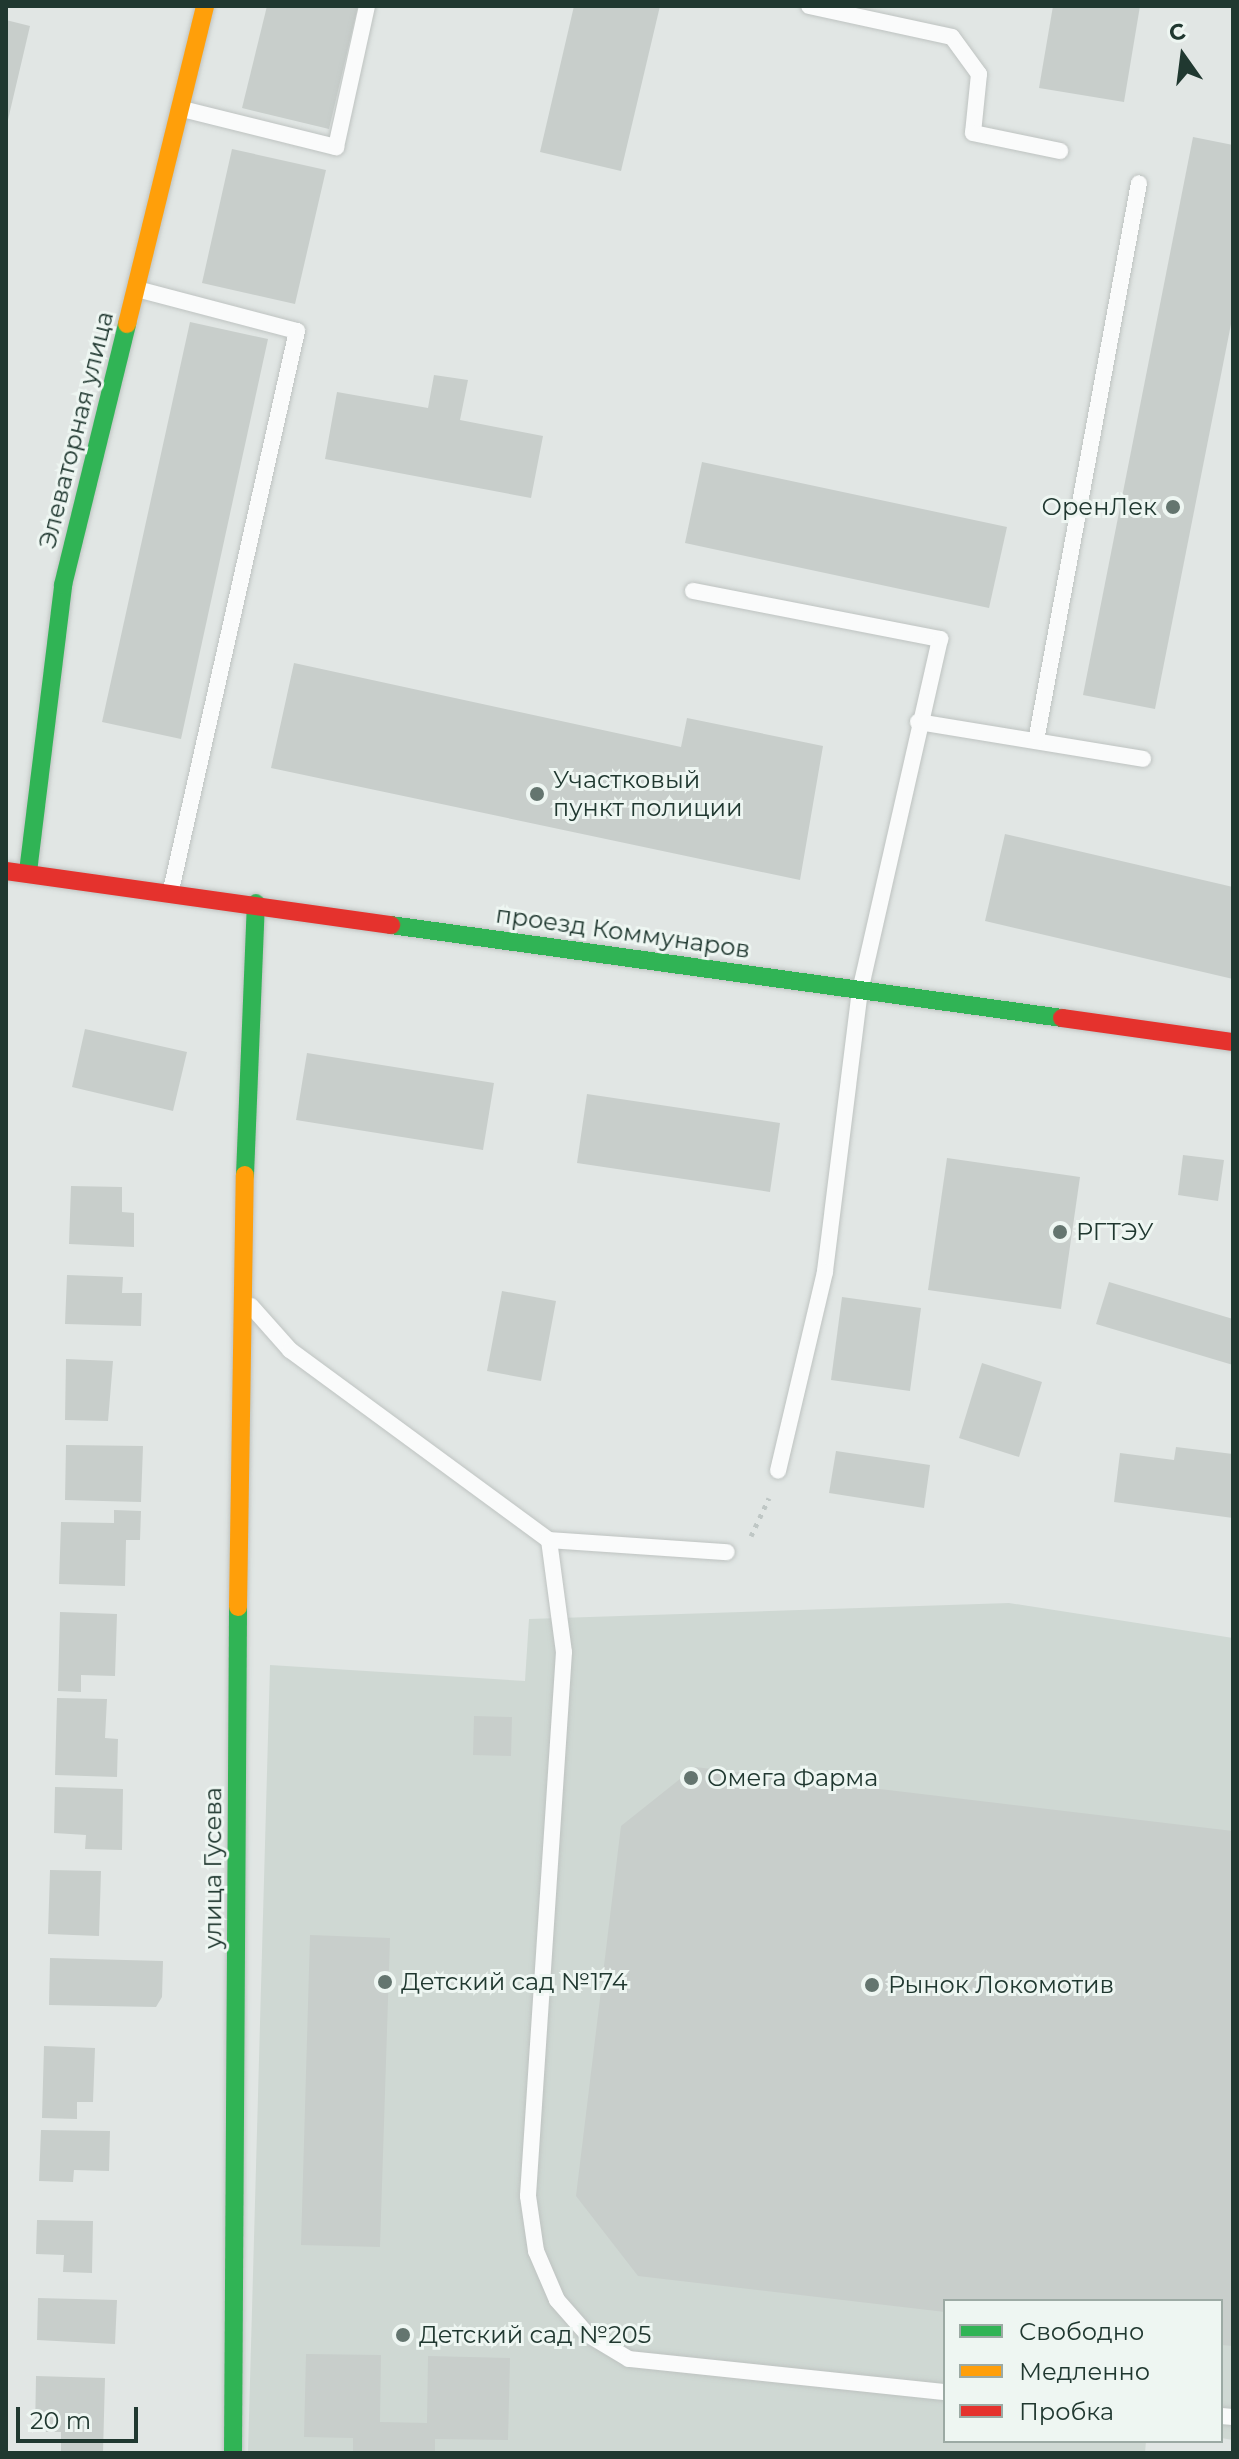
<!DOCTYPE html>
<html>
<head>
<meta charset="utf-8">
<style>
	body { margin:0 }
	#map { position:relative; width:1239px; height:2459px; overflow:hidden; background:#e1e6e4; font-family:Montserrat,sans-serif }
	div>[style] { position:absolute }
	.built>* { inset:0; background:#cfd8d3 }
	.building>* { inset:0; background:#c8cecb }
	.path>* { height:5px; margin-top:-2.5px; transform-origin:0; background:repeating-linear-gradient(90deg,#bfc7c5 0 4px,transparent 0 10px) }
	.roads { filter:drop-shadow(0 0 2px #bec3c1) drop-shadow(0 0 2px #bec3c1) }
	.lane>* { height:16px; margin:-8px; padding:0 8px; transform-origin:8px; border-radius:8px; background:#fafbfb }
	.fast>* { height:18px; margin:-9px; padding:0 9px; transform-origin:9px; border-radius:9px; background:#30b455 }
	.slow>* { height:18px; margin:-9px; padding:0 9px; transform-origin:9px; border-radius:9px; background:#ff9f0a }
	.jam>* { height:18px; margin:-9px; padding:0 9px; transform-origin:9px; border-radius:9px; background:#e5322d }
	.dots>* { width:22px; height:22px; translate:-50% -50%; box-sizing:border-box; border:4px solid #eef6f2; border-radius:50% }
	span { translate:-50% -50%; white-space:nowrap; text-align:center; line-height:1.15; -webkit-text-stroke:6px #eef6f2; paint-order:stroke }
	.street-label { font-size:24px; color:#203830 }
	.poi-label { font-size:24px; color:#203830 }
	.right { translate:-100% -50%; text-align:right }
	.left { translate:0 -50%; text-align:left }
	.frame { position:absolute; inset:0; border:8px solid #203830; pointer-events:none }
	.legend { position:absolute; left:943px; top:2299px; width:280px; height:144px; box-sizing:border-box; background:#eef6f2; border:2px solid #9caaa4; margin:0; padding:10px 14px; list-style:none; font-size:24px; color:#203830 }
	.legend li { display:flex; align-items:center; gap:16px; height:40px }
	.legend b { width:40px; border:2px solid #9caaa4 }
	.north { position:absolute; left:1143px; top:16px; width:80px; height:80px; -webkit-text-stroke:6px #eef6f2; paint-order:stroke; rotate:346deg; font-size:22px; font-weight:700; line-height:32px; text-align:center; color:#203830 }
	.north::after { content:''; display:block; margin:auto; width:28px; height:36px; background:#203830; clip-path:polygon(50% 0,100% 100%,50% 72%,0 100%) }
	.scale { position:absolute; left:16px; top:2407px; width:122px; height:36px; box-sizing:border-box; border:4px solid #203830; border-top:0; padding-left:10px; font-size:24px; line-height:28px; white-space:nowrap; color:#203830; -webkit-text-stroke:6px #eef6f2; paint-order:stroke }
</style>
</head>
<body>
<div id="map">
	<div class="built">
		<div style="clip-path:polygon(1009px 1603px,1233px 1638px,1233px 2440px,1221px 2438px,1221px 2301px,945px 2301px,945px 2441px,1146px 2441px,1145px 2453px,248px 2453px,270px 1665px,525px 1681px,529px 1619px)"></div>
	</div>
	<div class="building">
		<div style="clip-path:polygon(267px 6px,358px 6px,329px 129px,242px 108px)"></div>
		<div style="clip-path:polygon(574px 6px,660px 6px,621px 171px,540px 152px)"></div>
		<div style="clip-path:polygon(1053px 6px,1140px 6px,1124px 102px,1039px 88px)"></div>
		<div style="clip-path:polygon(6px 20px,30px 26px,7px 124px,6px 123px)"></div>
		<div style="clip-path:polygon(1193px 137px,1233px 145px,1233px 314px,1155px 709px,1083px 695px)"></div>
		<div style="clip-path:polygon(232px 149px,326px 170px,295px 304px,202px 283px)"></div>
		<div style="clip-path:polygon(190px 322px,268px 339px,181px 739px,102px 722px)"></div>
		<div style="clip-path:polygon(434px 375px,468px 380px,460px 420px,543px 436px,531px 498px,325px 459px,337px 392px,428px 408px)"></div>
		<div style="clip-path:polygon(702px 462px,1007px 527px,989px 608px,685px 543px)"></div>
		<div style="clip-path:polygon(294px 663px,681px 747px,687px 718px,823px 746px,800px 880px,271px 768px)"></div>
		<div style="clip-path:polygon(1005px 834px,1233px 887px,1233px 979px,985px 921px)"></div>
		<div style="clip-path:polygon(85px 1029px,187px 1052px,173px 1111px,72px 1087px)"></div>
		<div style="clip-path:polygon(307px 1053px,494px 1083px,483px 1150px,296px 1120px)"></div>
		<div style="clip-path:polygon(587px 1094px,780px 1123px,770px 1192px,577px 1163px)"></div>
		<div style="clip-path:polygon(1183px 1155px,1224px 1160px,1218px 1201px,1178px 1195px)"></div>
		<div style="clip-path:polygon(947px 1158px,1080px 1177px,1061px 1309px,928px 1290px)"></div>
		<div style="clip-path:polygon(71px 1186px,122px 1187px,122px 1212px,134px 1213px,134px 1247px,69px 1244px)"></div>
		<div style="clip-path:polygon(67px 1275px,123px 1277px,122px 1293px,142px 1293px,141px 1326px,65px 1324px)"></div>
		<div style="clip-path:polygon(1109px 1282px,1233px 1319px,1233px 1365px,1096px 1324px)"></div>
		<div style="clip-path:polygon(502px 1291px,556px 1301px,541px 1381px,487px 1371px)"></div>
		<div style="clip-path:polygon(842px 1297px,921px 1308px,910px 1391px,831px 1380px)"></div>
		<div style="clip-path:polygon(66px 1359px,113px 1361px,108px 1421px,65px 1420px)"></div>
		<div style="clip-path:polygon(982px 1363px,1042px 1382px,1019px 1457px,959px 1438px)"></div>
		<div style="clip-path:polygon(66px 1445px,143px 1446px,141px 1502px,65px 1500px)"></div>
		<div style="clip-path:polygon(1176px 1447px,1233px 1454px,1233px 1518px,1114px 1502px,1120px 1453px,1174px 1460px)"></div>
		<div style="clip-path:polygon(836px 1451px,930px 1465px,924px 1508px,829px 1493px)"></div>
		<div style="clip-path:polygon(114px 1510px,141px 1511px,140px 1540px,126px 1540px,125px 1586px,59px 1584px,61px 1522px,114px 1523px)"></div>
		<div style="clip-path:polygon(60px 1612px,117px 1614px,115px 1676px,81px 1675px,81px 1692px,58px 1691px)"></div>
		<div style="clip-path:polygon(57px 1698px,107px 1699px,105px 1738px,118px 1739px,117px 1777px,55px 1775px)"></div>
		<div style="clip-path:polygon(474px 1716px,512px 1717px,511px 1756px,473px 1755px)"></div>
		<div style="clip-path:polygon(695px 1767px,1233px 1831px,1233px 2346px,1221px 2345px,1221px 2301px,945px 2301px,945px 2312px,638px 2276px,576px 2196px,621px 1826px)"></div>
		<div style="clip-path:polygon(55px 1787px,123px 1789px,122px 1850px,85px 1849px,86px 1835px,54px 1833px)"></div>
		<div style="clip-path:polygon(50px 1870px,101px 1871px,99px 1936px,48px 1934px)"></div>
		<div style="clip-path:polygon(310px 1935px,390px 1938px,380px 2247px,301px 2245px)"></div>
		<div style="clip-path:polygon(50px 1958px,163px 1961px,162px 1997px,156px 2007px,49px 2005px)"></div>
		<div style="clip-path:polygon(44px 2046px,95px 2048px,93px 2102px,77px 2102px,77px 2119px,42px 2118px)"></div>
		<div style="clip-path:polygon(41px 2130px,110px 2131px,109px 2171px,74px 2170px,73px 2182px,39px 2181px)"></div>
		<div style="clip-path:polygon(37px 2220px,93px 2221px,92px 2273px,63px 2272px,64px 2255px,36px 2254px)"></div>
		<div style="clip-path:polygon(38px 2298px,117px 2300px,115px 2344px,37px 2340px)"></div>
		<div style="clip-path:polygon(306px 2354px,381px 2355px,380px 2422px,427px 2423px,428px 2356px,510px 2358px,508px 2440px,435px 2439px,435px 2453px,353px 2453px,353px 2438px,304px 2437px)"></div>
		<div style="clip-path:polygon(36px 2376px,105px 2378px,103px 2453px,61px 2453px,61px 2432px,35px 2432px)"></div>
	</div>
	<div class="path">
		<div style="left:751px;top:1536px;width:42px;rotate:-64.7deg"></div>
	</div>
	<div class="roads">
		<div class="lane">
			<div style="left:809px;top:6px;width:146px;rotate:12.2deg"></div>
			<div style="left:952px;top:37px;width:46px;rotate:53.9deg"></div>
			<div style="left:979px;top:74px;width:59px;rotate:95.8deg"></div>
			<div style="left:973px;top:133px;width:89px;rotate:11.7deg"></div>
			<div style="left:182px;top:109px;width:159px;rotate:13.9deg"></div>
			<div style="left:336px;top:147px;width:144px;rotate:-77.6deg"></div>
			<div style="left:137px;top:289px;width:165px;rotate:14.7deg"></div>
			<div style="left:297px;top:331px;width:573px;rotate:102.7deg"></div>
			<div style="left:693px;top:591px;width:252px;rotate:11deg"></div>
			<div style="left:940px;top:639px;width:360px;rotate:102.8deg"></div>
			<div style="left:860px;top:990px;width:284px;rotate:97.1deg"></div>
			<div style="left:825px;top:1272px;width:204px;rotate:103.3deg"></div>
			<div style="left:918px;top:722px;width:228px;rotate:9.3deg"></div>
			<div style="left:1036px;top:741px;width:567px;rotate:-79.54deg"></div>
			<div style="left:251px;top:1306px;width:59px;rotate:48.4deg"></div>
			<div style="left:290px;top:1350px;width:321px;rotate:36.3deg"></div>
			<div style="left:549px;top:1540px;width:178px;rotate:3.9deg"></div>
			<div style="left:549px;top:1540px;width:113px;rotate:82.4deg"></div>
			<div style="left:564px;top:1652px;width:545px;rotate:93.79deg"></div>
			<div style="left:528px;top:2196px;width:56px;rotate:81.7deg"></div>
			<div style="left:536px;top:2251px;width:53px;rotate:66.8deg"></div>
			<div style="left:557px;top:2300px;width:45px;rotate:48.6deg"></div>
			<div style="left:587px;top:2334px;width:49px;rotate:30.8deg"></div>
			<div style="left:629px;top:2359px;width:318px;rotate:6deg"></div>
			<div style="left:1221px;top:2416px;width:12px;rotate:5deg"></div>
		</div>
		<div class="fast">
			<div style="left:28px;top:872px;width:289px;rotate:-83deg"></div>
			<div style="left:63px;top:585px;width:269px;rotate:-76.2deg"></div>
			<div style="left:391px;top:925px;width:677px;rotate:7.89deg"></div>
			<div style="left:245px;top:1175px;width:272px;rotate:-87.7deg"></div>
			<div style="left:233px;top:2453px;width:846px;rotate:-89.66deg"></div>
		</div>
		<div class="slow">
			<div style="left:127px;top:324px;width:327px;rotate:-76.2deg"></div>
			<div style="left:238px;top:1607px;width:432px;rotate:-89.1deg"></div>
		</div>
		<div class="jam">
			<div style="left:6px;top:871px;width:389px;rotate:8deg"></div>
			<div style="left:1062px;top:1018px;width:173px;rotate:8deg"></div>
		</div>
	</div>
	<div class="dots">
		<div style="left:1173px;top:507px;background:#64756f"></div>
		<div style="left:537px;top:794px;background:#64756f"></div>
		<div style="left:1060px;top:1232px;background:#64756f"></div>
		<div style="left:691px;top:1778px;background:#64756f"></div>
		<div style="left:385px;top:1982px;background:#64756f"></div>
		<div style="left:872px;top:1985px;background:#64756f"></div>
		<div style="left:403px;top:2335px;background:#64756f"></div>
	</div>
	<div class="street-label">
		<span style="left:76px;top:430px;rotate:-76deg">Элеваторная улица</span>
		<span style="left:623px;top:932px;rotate:8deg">проезд Коммунаров</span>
		<span style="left:213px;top:1868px;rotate:-90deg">улица Гусева</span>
	</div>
	<div class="poi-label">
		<span class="right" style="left:1157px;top:507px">ОренЛек</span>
		<span class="left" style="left:553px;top:794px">Участковый<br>пункт полиции</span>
		<span class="left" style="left:1076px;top:1232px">РГТЭУ</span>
		<span class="left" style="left:707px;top:1778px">Омега Фарма</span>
		<span class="left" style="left:401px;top:1982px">Детский сад №174</span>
		<span class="left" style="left:888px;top:1985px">Рынок Локомотив</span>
		<span class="left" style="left:419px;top:2335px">Детский сад №205</span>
	</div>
	<div class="frame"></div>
	<ul class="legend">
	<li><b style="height:10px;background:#30b455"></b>Свободно</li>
	<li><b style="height:10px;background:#ff9f0a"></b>Медленно</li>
	<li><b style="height:10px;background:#e5322d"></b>Пробка</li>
	</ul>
	<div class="north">С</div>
	<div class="scale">20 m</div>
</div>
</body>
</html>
